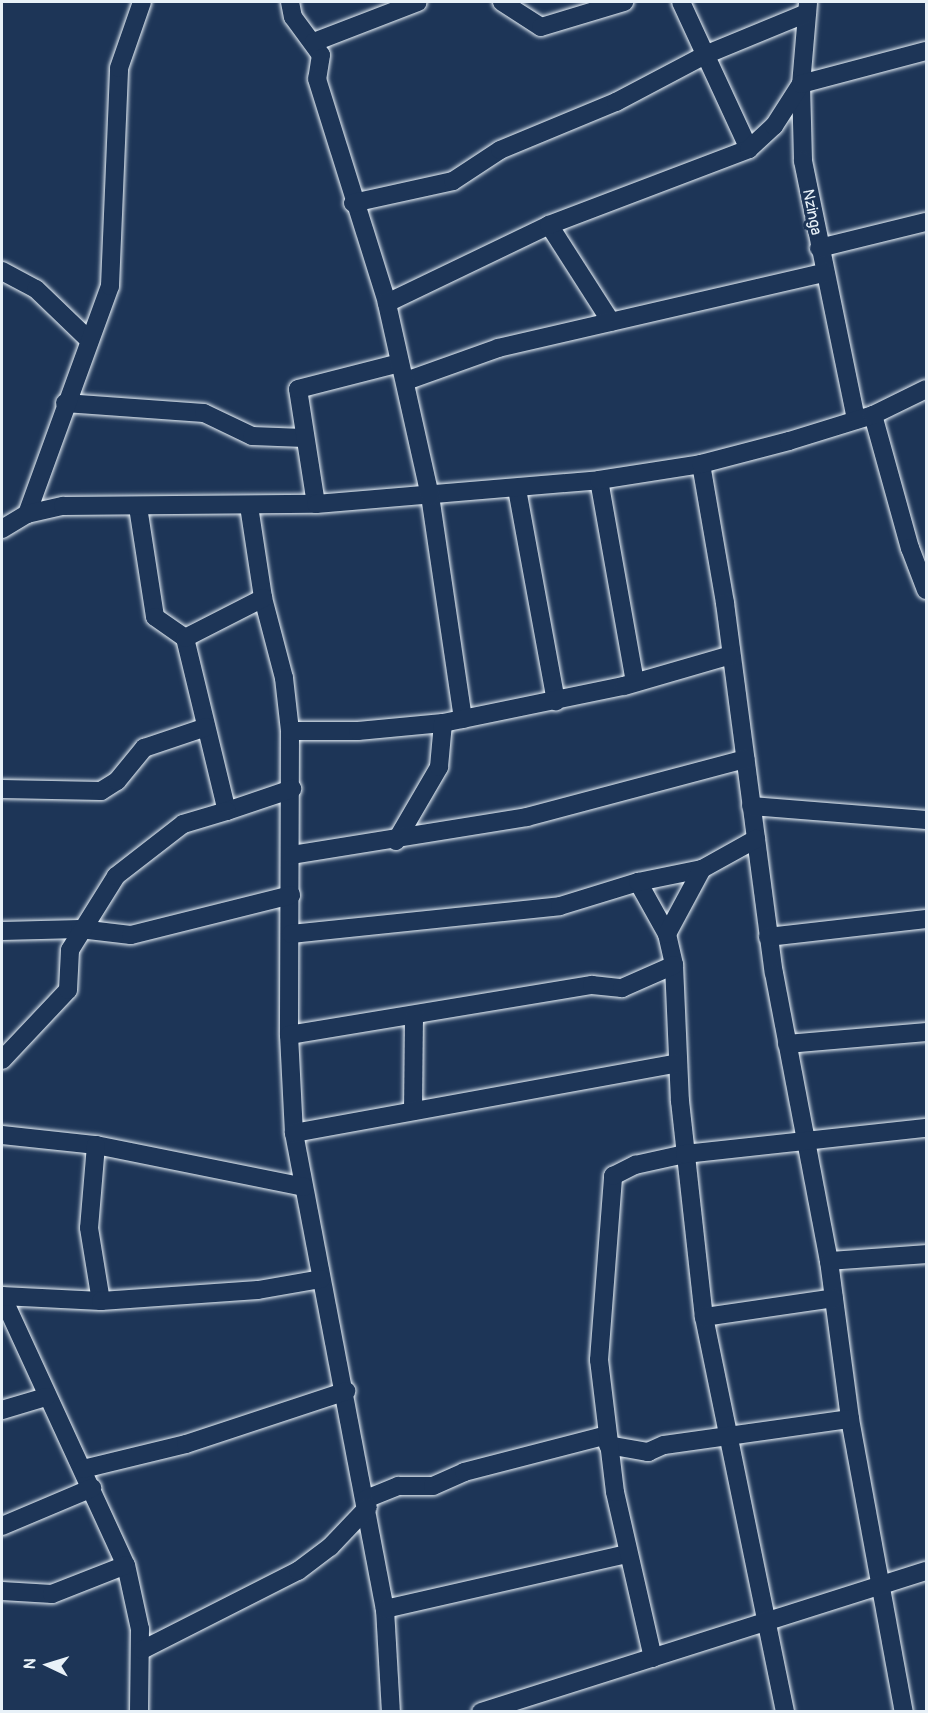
<!DOCTYPE html>
<html>
<head>
<meta charset="utf-8">
<style>
	body { margin:0 }
	#map { position:relative; width:928px; height:1713px; overflow:hidden; background:#1d3557; font-family:Pangolin,sans-serif }
	div>[style] { position:absolute }
	.roads { filter:drop-shadow(0 0 2px #e8f1f8) drop-shadow(0 0 2px #e8f1f8) }
	.minor>* { height:18px; margin:-9px; padding:0 9px; transform-origin:9px; border-radius:9px; background:#1d3557 }
	span { translate:-50% -50%; white-space:nowrap; text-align:center; line-height:1.15; -webkit-text-stroke:6px #1d3557; paint-order:stroke }
	.street-label { font-size:16px; color:#e8f1f8 }
	.frame { position:absolute; inset:0; border:3px solid #e8f1f8; pointer-events:none }
	.north { position:absolute; left:18px; top:1635px; width:60px; height:60px; -webkit-text-stroke:4px #1d3557; paint-order:stroke; rotate:274deg; font-size:16px; font-weight:700; line-height:24px; text-align:center; color:#e8f1f8 }
	.north::after { content:''; display:block; margin:auto; width:21px; height:27px; background:#e8f1f8; clip-path:polygon(50% 0,100% 100%,50% 72%,0 100%) }
</style>
</head>
<body>
<div id="map">
	<div class="roads">
		<div class="minor">
			<div style="left:290px;top:2px;width:15px;rotate:79deg"></div>
			<div style="left:293px;top:17px;width:47px;rotate:53.6deg"></div>
			<div style="left:321px;top:55px;width:24px;rotate:99deg"></div>
			<div style="left:317px;top:79px;width:235px;rotate:72.6deg"></div>
			<div style="left:502px;top:2px;width:46px;rotate:32.7deg"></div>
			<div style="left:541px;top:27px;width:87px;rotate:-16.8deg"></div>
			<div style="left:681px;top:2px;width:162px;rotate:65.2deg"></div>
			<div style="left:808px;top:3px;width:81px;rotate:94.9deg"></div>
			<div style="left:801px;top:84px;width:77px;rotate:88.5deg"></div>
			<div style="left:803px;top:161px;width:264px;rotate:78.4deg"></div>
			<div style="left:314px;top:42px;width:111px;rotate:-21deg"></div>
			<div style="left:353px;top:203px;width:102px;rotate:-12.4deg"></div>
			<div style="left:453px;top:181px;width:56px;rotate:-33.4deg"></div>
			<div style="left:500px;top:150px;width:126px;rotate:-22.5deg"></div>
			<div style="left:616px;top:102px;width:101px;rotate:-27.8deg"></div>
			<div style="left:705px;top:55px;width:110px;rotate:-22.4deg"></div>
			<div style="left:549px;top:225px;width:115px;rotate:57.4deg"></div>
			<div style="left:819px;top:248px;width:110px;rotate:-13.7deg"></div>
			<div style="left:2px;top:271px;width:38px;rotate:28deg"></div>
			<div style="left:36px;top:289px;width:71px;rotate:43.9deg"></div>
			<div style="left:406px;top:381px;width:98px;rotate:-19.7deg"></div>
			<div style="left:498px;top:348px;width:335px;rotate:-13deg"></div>
			<div style="left:65px;top:403px;width:139px;rotate:4.1deg"></div>
			<div style="left:204px;top:413px;width:53px;rotate:25.6deg"></div>
			<div style="left:252px;top:436px;width:52px;rotate:2.2deg"></div>
			<div style="left:873px;top:415px;width:138px;rotate:74.5deg"></div>
			<div style="left:910px;top:548px;width:45px;rotate:69.1deg"></div>
			<div style="left:701px;top:464px;width:141px;rotate:80.2deg"></div>
			<div style="left:725px;top:603px;width:373px;rotate:82.5deg"></div>
			<div style="left:774px;top:973px;width:293px;rotate:79.2deg"></div>
			<div style="left:829px;top:1261px;width:159px;rotate:82.4deg"></div>
			<div style="left:850px;top:1419px;width:298px;rotate:79.6deg"></div>
			<div style="left:599px;top:480px;width:205px;rotate:79.9deg"></div>
			<div style="left:517px;top:489px;width:216px;rotate:79.6deg"></div>
			<div style="left:316px;top:504px;width:116px;rotate:-98.9deg"></div>
			<div style="left:298px;top:389px;width:105px;rotate:-14.3deg"></div>
			<div style="left:249px;top:506px;width:93px;rotate:81.3deg"></div>
			<div style="left:263px;top:598px;width:83px;rotate:75.3deg"></div>
			<div style="left:284px;top:678px;width:53px;rotate:83.5deg"></div>
			<div style="left:290px;top:731px;width:304px;rotate:90.2deg"></div>
			<div style="left:289px;top:1035px;width:98px;rotate:87.1deg"></div>
			<div style="left:294px;top:1133px;width:485px;rotate:79.2deg"></div>
			<div style="left:385px;top:1609px;width:103px;rotate:86.7deg"></div>
			<div style="left:138px;top:507px;width:111px;rotate:81.2deg"></div>
			<div style="left:155px;top:617px;width:37px;rotate:35deg"></div>
			<div style="left:185px;top:638px;width:178px;rotate:76.4deg"></div>
			<div style="left:227px;top:811px;width:69px;rotate:-18.7deg"></div>
			<div style="left:27px;top:514px;width:243px;rotate:-70deg"></div>
			<div style="left:110px;top:286px;width:218px;rotate:-87.6deg"></div>
			<div style="left:119px;top:68px;width:70px;rotate:-70.8deg"></div>
			<div style="left:2px;top:529px;width:29px;rotate:-31deg"></div>
			<div style="left:27px;top:514px;width:37px;rotate:-13deg"></div>
			<div style="left:63px;top:506px;width:253px;rotate:-0.5deg"></div>
			<div style="left:316px;top:504px;width:284px;rotate:-4.8deg"></div>
			<div style="left:599px;top:480px;width:103px;rotate:-8.9deg"></div>
			<div style="left:701px;top:464px;width:91px;rotate:-14.6deg"></div>
			<div style="left:789px;top:441px;width:88px;rotate:-17.2deg"></div>
			<div style="left:873px;top:415px;width:59px;rotate:-26.1deg"></div>
			<div style="left:185px;top:638px;width:88px;rotate:-27.1deg"></div>
			<div style="left:463px;top:719px;width:225px;rotate:-98.4deg"></div>
			<div style="left:430px;top:496px;width:198px;rotate:-102.6deg"></div>
			<div style="left:387px;top:303px;width:180px;rotate:-25.7deg"></div>
			<div style="left:549px;top:225px;width:214px;rotate:-20.8deg"></div>
			<div style="left:749px;top:149px;width:34px;rotate:-43deg"></div>
			<div style="left:774px;top:126px;width:50px;rotate:-57.3deg"></div>
			<div style="left:801px;top:84px;width:129px;rotate:-14.8deg"></div>
			<div style="left:290px;top:731px;width:68px"></div>
			<div style="left:358px;top:731px;width:85px;rotate:-5.4deg"></div>
			<div style="left:443px;top:723px;width:185px;rotate:-11.6deg"></div>
			<div style="left:624px;top:686px;width:111px;rotate:-16.2deg"></div>
			<div style="left:2px;top:789px;width:99px;rotate:1.2deg"></div>
			<div style="left:101px;top:791px;width:19px;rotate:-32deg"></div>
			<div style="left:117px;top:781px;width:43px;rotate:-50.7deg"></div>
			<div style="left:144px;top:748px;width:65px;rotate:-18.7deg"></div>
			<div style="left:751px;top:806px;width:176px;rotate:4.6deg"></div>
			<div style="left:396px;top:841px;width:86px;rotate:-59.8deg"></div>
			<div style="left:439px;top:767px;width:44px;rotate:-84.8deg"></div>
			<div style="left:292px;top:855px;width:238px;rotate:-9.2deg"></div>
			<div style="left:527px;top:817px;width:226px;rotate:-14.9deg"></div>
			<div style="left:638px;top:882px;width:60px;rotate:60.9deg"></div>
			<div style="left:667px;top:934px;width:32px;rotate:77deg"></div>
			<div style="left:674px;top:965px;width:136px;rotate:87.5deg"></div>
			<div style="left:680px;top:1101px;width:217px;rotate:83.7deg"></div>
			<div style="left:704px;top:1317px;width:403px;rotate:78.4deg"></div>
			<div style="left:2px;top:931px;width:78px;rotate:-1.5deg"></div>
			<div style="left:80px;top:929px;width:51px;rotate:6.7deg"></div>
			<div style="left:131px;top:935px;width:165px;rotate:-14deg"></div>
			<div style="left:291px;top:934px;width:270px;rotate:-5.9deg"></div>
			<div style="left:560px;top:906px;width:82px;rotate:-17.1deg"></div>
			<div style="left:638px;top:882px;width:65px;rotate:-11.5deg"></div>
			<div style="left:702px;top:869px;width:62px;rotate:-29.1deg"></div>
			<div style="left:667px;top:934px;width:74px;rotate:-61.7deg"></div>
			<div style="left:768px;top:937px;width:159px;rotate:-6.5deg"></div>
			<div style="left:289px;top:1035px;width:307px;rotate:-9.4deg"></div>
			<div style="left:592px;top:985px;width:30px;rotate:6deg"></div>
			<div style="left:622px;top:988px;width:57px;rotate:-23.9deg"></div>
			<div style="left:787px;top:1044px;width:140px;rotate:-4.9deg"></div>
			<div style="left:2px;top:1060px;width:96px;rotate:-46.7deg"></div>
			<div style="left:68px;top:990px;width:40px;rotate:-87.1deg"></div>
			<div style="left:70px;top:950px;width:87px;rotate:-58.1deg"></div>
			<div style="left:116px;top:876px;width:85px;rotate:-37.8deg"></div>
			<div style="left:183px;top:824px;width:46px;rotate:-16.5deg"></div>
			<div style="left:413px;top:1111px;width:95px;rotate:-89.4deg"></div>
			<div style="left:294px;top:1133px;width:390px;rotate:-10.3deg"></div>
			<div style="left:2px;top:1135px;width:95px;rotate:6.1deg"></div>
			<div style="left:96px;top:1145px;width:212px;rotate:11.4deg"></div>
			<div style="left:96px;top:1145px;width:83px;rotate:94.8deg"></div>
			<div style="left:89px;top:1228px;width:74px;rotate:80.7deg"></div>
			<div style="left:829px;top:1261px;width:97px;rotate:-4.1deg"></div>
			<div style="left:2px;top:1296px;width:296px;rotate:65.3deg"></div>
			<div style="left:126px;top:1565px;width:66px;rotate:77.7deg"></div>
			<div style="left:140px;top:1629px;width:83px;rotate:90.7deg"></div>
			<div style="left:2px;top:1296px;width:99px;rotate:2.9deg"></div>
			<div style="left:101px;top:1301px;width:157px;rotate:-4deg"></div>
			<div style="left:258px;top:1290px;width:64px;rotate:-9.9deg"></div>
			<div style="left:704px;top:1317px;width:131px;rotate:-8.3deg"></div>
			<div style="left:2px;top:1410px;width:46px;rotate:-16.5deg"></div>
			<div style="left:608px;top:1445px;width:41px;rotate:9.9deg"></div>
			<div style="left:648px;top:1452px;width:17px;rotate:-24deg"></div>
			<div style="left:664px;top:1445px;width:188px;rotate:-8deg"></div>
			<div style="left:83px;top:1469px;width:106px;rotate:-13.6deg"></div>
			<div style="left:186px;top:1444px;width:169px;rotate:-18.3deg"></div>
			<div style="left:366px;top:1499px;width:35px;rotate:-22deg"></div>
			<div style="left:398px;top:1486px;width:35px"></div>
			<div style="left:433px;top:1486px;width:34px;rotate:-24deg"></div>
			<div style="left:464px;top:1472px;width:148px;rotate:-14.5deg"></div>
			<div style="left:2px;top:1526px;width:98px;rotate:-22.9deg"></div>
			<div style="left:2px;top:1591px;width:50px;rotate:3.4deg"></div>
			<div style="left:52px;top:1594px;width:79px;rotate:-21.4deg"></div>
			<div style="left:385px;top:1609px;width:248px;rotate:-12.8deg"></div>
			<div style="left:142px;top:1650px;width:175px;rotate:-26.9deg"></div>
			<div style="left:298px;top:1571px;width:40px;rotate:-37deg"></div>
			<div style="left:330px;top:1547px;width:55px;rotate:-46.5deg"></div>
			<div style="left:653px;top:1658px;width:170px;rotate:-102.9deg"></div>
			<div style="left:615px;top:1492px;width:133px;rotate:-96.9deg"></div>
			<div style="left:599px;top:1360px;width:185px;rotate:-85.6deg"></div>
			<div style="left:613px;top:1176px;width:25px;rotate:-27deg"></div>
			<div style="left:635px;top:1165px;width:51px;rotate:-12.4deg"></div>
			<div style="left:685px;top:1154px;width:242px;rotate:-6.2deg"></div>
			<div style="left:481px;top:1712px;width:467px;rotate:-17.6deg"></div>
		</div>
	</div>
	<div class="street-label">
		<span style="left:812px;top:212px;rotate:79deg">Nzinga</span>
	</div>
	<div class="frame"></div>
	<div class="north">N</div>
</div>
</body>
</html>
